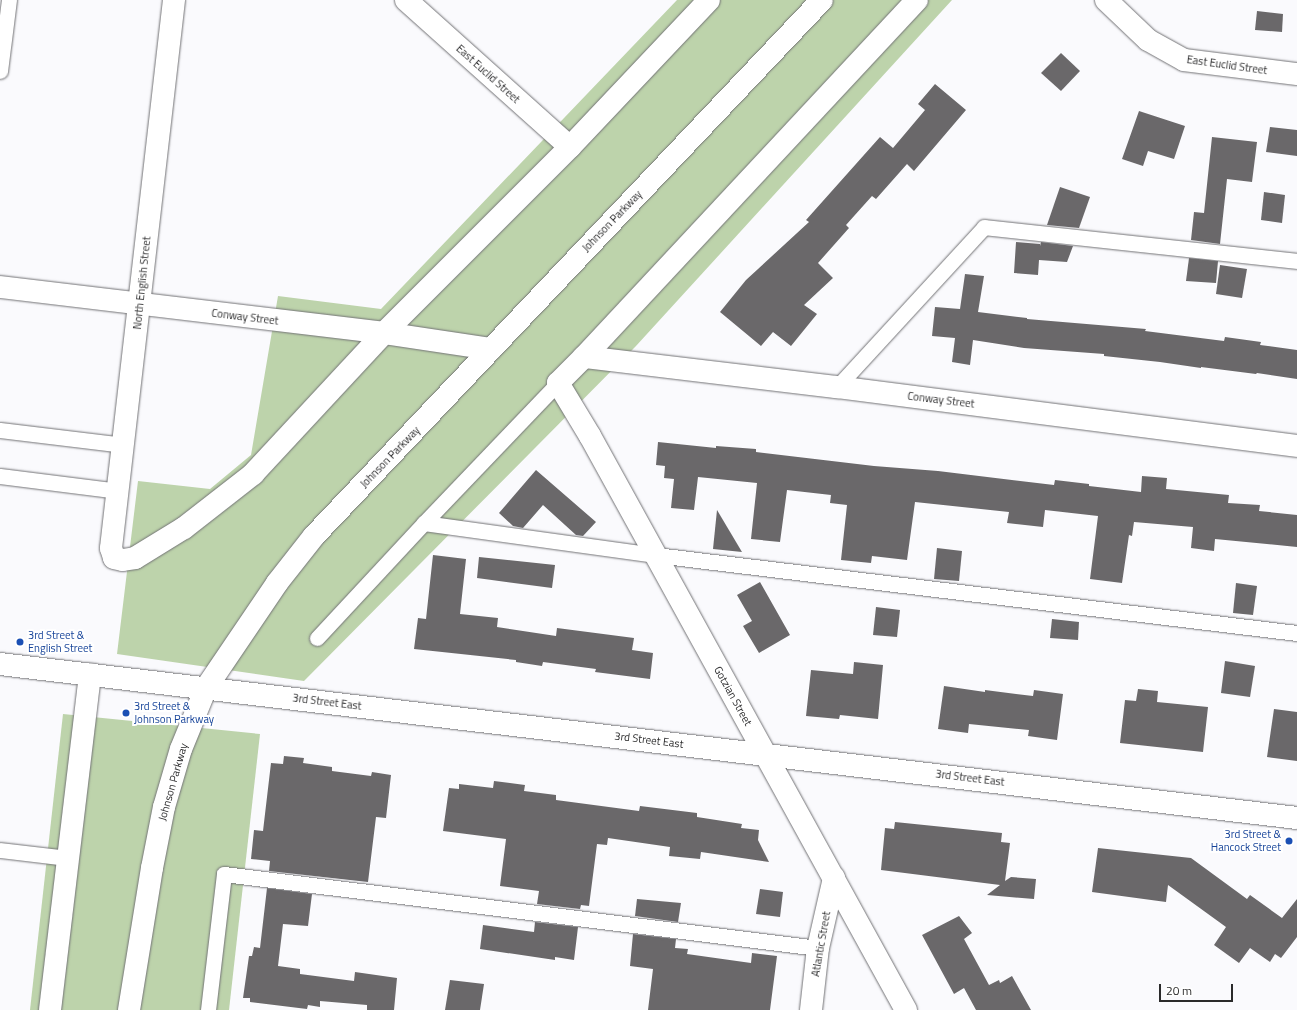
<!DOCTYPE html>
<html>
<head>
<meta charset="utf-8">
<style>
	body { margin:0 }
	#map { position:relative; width:1297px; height:1010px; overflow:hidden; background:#fafafd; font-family:"Titillium Web",sans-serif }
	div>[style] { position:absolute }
	.green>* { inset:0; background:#bdd3ab }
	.building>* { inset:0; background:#6a686a }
	.roads { filter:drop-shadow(0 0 1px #727275) drop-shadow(0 0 1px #727275) }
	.service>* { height:15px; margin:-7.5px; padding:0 7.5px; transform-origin:7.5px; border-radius:7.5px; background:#fff }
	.minor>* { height:22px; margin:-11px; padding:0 11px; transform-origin:11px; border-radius:11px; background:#fff }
	.tertiary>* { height:22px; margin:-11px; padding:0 11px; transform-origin:11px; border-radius:11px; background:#fff }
	.dots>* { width:11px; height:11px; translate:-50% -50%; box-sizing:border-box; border:2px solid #fff; border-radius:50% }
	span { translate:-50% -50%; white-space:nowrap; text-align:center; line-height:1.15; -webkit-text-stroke:4px #fff; paint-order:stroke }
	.street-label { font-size:11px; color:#2a2a2b }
	.transit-label { font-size:11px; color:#164399 }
	.left { translate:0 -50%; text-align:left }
	.right { translate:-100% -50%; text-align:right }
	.scale { position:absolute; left:1159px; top:984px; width:74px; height:18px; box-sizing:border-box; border:2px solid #2a2a2b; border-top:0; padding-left:5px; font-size:12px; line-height:14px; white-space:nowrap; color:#2a2a2b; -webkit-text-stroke:3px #fff; paint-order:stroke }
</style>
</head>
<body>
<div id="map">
	<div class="green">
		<div style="clip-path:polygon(677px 0,952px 0,636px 346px,304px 681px,117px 654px,138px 481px,210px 489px,251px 455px,278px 296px,381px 309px)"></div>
		<div style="clip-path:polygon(63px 714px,260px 734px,229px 1010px,30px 1010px)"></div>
	</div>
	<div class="building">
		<div style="clip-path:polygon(1257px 11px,1283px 14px,1282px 32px,1255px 30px)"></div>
		<div style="clip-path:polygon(1061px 53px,1080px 71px,1061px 91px,1041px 73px)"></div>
		<div style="clip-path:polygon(935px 84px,966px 110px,914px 171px,907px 164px,876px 199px,872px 196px,846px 225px,849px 228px,818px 263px,833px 278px,804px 305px,817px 314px,791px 346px,773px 332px,761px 346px,720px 312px,746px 280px,809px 222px,806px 220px,880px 137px,893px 148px,925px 110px,918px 104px)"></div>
		<div style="clip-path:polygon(1139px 111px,1185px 126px,1174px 159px,1148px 151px,1143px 166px,1122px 159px)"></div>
		<div style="clip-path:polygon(1270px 127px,1297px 130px,1297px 156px,1266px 152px)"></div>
		<div style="clip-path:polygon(1212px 137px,1257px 142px,1252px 182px,1227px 179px,1220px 244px,1191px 240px,1194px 212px,1204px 213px)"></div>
		<div style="clip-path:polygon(1060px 187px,1090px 197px,1079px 228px,1047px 225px)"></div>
		<div style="clip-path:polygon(1264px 192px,1285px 195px,1282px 223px,1261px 220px)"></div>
		<div style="clip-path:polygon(1016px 242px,1040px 244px,1040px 246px,1041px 242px,1073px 246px,1067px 262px,1039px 260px,1038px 275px,1014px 273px)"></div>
		<div style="clip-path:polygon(1189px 258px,1218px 261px,1216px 283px,1186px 281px)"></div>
		<div style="clip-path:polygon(1220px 265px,1247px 269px,1242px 298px,1216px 294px)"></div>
		<div style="clip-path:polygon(965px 274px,984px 276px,978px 312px,1027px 318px,1027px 319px,1146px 329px,1145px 331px,1224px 341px,1225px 337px,1261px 342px,1260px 345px,1297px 350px,1297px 379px,1257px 373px,1256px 374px,1201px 367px,1201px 368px,1160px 362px,1104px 356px,1104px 354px,1024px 348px,973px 340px,970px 365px,952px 362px,955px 338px,932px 336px,935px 307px,960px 309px)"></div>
		<div style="clip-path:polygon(658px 442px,716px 448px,716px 446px,756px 449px,756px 452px,874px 466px,938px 471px,1054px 485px,1055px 480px,1089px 484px,1089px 486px,1141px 492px,1142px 476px,1167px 478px,1166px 489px,1229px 495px,1228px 503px,1260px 505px,1259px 511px,1297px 515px,1297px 547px,1215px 539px,1214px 551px,1191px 548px,1193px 527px,1134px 522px,1132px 536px,1129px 535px,1122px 583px,1090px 579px,1098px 516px,1045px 510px,1043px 527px,1007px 523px,1009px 512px,915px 502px,907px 560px,872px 556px,871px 563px,841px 560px,847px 505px,830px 503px,831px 495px,787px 490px,780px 542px,751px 539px,757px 483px,698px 477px,694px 510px,671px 508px,674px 479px,664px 478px,665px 466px,656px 465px)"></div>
		<div style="clip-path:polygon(536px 470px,596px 522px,583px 536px,576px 535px,543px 505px,523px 528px,513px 526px,499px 513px)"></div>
		<div style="clip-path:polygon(717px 510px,742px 552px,713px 549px)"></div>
		<div style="clip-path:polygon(937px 548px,962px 551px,959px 581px,934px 579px)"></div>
		<div style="clip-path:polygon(433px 555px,466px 559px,460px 614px,498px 618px,497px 627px,556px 636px,557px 628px,634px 638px,632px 650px,653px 653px,650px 679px,595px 672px,596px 669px,543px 662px,542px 666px,516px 662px,516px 660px,414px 649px,418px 618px,426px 619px)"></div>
		<div style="clip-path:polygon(479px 557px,555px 565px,552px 588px,477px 578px)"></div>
		<div style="clip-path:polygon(760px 582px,790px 635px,759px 653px,743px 626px,752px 621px,737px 595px)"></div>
		<div style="clip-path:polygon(1236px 583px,1257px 586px,1253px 615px,1233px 613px)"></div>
		<div style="clip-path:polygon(876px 607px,900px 610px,897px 637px,873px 635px)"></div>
		<div style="clip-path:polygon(1052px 619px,1079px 622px,1078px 640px,1050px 638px)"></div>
		<div style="clip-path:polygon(1225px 661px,1255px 666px,1250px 697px,1221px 693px)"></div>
		<div style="clip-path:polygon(854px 662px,883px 665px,878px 719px,840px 715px,839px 719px,806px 716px,811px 670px,853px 674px)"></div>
		<div style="clip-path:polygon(944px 686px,985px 692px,985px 690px,1033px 696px,1034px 690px,1063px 694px,1057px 740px,1028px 736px,1029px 730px,969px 724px,968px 733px,938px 729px)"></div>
		<div style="clip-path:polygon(1138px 689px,1158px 691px,1157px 702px,1208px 707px,1203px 752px,1120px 743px,1125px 700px,1136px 701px)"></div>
		<div style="clip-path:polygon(1274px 709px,1297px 712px,1297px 761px,1267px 757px)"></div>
		<div style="clip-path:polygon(284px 756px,304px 758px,303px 763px,332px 767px,332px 771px,371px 776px,372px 772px,391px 775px,386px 818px,376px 817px,368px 882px,269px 871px,270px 861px,251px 859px,254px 830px,263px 831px,271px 763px,283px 764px)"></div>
		<div style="clip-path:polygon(494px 781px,525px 785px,524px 791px,556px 795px,556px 800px,639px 811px,640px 806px,697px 813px,697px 817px,742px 824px,741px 828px,759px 830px,758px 840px,769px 862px,701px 852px,700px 859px,669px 856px,670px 847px,608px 838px,607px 845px,597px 844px,589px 906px,581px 905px,580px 909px,537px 904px,539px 891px,500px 886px,506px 839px,443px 831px,449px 788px,459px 789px,459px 784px,493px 788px)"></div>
		<div style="clip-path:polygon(895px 822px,1002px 833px,1001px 842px,1010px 843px,1005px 881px,1011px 877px,1036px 879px,1034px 899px,987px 895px,1000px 885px,881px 870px,885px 828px,894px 829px)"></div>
		<div style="clip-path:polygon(1098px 848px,1191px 858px,1247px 899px,1250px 895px,1282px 918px,1297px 899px,1297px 937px,1281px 958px,1275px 954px,1270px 962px,1250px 948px,1239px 963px,1214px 945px,1226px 927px,1168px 885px,1166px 902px,1092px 892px)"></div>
		<div style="clip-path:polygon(267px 888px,312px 894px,308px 926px,283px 924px,278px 966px,300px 969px,300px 974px,354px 981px,355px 972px,397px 978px,394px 1010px,367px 1010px,367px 1005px,320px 1001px,320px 1007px,308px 1005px,307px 1009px,250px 1002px,250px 998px,243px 998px,249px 956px,252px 956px,254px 947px,260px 948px)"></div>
		<div style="clip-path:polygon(760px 889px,783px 892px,780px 917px,756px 914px)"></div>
		<div style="clip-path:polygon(637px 899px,681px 903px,678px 922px,635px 916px)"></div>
		<div style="clip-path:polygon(959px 916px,972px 933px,964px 939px,989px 985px,999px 980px,1000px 983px,1012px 976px,1031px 1010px,976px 1010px,964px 988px,954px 994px,922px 935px)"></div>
		<div style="clip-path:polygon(535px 922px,578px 927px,574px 960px,555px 957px,555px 960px,480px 949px,483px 925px,534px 932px)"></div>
		<div style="clip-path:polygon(633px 934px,676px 939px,675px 948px,688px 949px,687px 954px,751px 963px,752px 953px,777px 956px,770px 1010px,648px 1010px,653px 969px,630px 966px)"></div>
		<div style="clip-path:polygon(450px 980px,484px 984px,480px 1010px,445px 1010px)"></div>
	</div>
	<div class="roads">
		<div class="service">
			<div style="left:0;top:71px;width:72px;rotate:-82.8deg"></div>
			<div style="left:837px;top:387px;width:217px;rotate:-47.4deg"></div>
			<div style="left:984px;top:227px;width:315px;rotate:6.2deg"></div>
			<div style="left:0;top:430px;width:125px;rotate:6.9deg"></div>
			<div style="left:0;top:476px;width:120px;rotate:7.2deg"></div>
			<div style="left:424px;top:523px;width:234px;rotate:7.9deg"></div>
			<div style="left:656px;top:555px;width:646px;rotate:6.94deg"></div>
			<div style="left:317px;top:638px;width:157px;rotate:-47.1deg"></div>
			<div style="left:424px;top:523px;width:194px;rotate:-46.3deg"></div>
			<div style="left:0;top:850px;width:67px;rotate:6.8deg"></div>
			<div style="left:208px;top:1010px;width:137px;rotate:-83.3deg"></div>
			<div style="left:224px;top:874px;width:599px;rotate:7.1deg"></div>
		</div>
		<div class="minor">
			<div style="left:174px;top:0;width:552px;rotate:96.56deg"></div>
			<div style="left:111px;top:548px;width:10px;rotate:73deg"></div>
			<div style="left:114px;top:558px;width:9px;rotate:13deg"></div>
			<div style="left:123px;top:560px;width:12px;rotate:-9deg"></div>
			<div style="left:135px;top:558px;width:57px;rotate:-31.5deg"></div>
			<div style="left:184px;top:528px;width:88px;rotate:-38deg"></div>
			<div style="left:253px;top:474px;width:192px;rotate:-47.1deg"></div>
			<div style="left:384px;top:333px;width:263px;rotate:-45deg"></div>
			<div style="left:570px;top:147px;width:202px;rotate:-46.6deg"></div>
			<div style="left:406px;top:0;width:220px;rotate:41.9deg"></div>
			<div style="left:1106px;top:0;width:58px;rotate:43.6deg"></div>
			<div style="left:1148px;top:40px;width:41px;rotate:29.1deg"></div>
			<div style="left:1184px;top:60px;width:114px;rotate:7.1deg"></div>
			<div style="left:0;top:287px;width:387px;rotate:6.8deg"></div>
			<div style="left:384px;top:333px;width:108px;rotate:8.5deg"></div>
			<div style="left:584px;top:357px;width:255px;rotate:6.8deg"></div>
			<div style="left:837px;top:387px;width:464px;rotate:7.3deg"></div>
			<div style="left:50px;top:1010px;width:338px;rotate:-83.2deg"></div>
			<div style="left:811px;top:1010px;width:62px;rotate:-83.6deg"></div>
			<div style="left:818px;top:948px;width:72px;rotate:-77.1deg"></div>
			<div style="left:906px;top:1010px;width:655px;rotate:-118.83deg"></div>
			<div style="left:590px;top:436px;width:62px;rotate:-121.1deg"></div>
			<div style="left:558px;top:383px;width:37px;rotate:-45deg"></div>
			<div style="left:584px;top:357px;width:488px;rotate:-47deg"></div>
		</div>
		<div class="tertiary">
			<div style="left:0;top:664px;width:1306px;rotate:6.77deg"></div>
			<div style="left:129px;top:1010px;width:144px;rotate:-80.8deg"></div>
			<div style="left:152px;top:868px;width:62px;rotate:-78.9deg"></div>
			<div style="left:164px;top:807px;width:60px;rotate:-73.7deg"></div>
			<div style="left:181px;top:749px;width:66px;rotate:-67.7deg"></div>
			<div style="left:206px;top:688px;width:127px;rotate:-55.9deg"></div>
			<div style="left:277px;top:583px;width:60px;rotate:-51.8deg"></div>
			<div style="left:314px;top:536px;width:738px;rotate:-46.54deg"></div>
		</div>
	</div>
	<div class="dots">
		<div style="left:20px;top:642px;background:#1a4fb4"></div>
		<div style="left:126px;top:713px;background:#1a4fb4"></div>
		<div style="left:1289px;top:841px;background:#1a4fb4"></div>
	</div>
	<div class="street-label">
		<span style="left:1227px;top:65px;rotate:8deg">East Euclid Street</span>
		<span style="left:488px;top:74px;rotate:42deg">East Euclid Street</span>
		<span style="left:612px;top:221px;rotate:-46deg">Johnson Parkway</span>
		<span style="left:142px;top:283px;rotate:-84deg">North English Street</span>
		<span style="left:245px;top:317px;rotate:7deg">Conway Street</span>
		<span style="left:941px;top:400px;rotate:7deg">Conway Street</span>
		<span style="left:390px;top:457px;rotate:-46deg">Johnson Parkway</span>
		<span style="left:733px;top:696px;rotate:61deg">Gotzian Street</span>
		<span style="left:327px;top:702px;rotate:7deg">3rd Street East</span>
		<span style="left:649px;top:740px;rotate:7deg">3rd Street East</span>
		<span style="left:970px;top:778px;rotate:7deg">3rd Street East</span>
		<span style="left:173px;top:782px;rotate:-74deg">Johnson Parkway</span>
		<span style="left:821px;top:944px;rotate:-80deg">Atlantic Street</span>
	</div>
	<div class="transit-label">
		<span class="left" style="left:28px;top:642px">3rd Street &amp;<br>English Street</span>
		<span class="left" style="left:134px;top:713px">3rd Street &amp;<br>Johnson Parkway</span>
		<span class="right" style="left:1281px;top:841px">3rd Street &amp;<br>Hancock Street</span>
	</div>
	<div class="scale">20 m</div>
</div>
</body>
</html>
